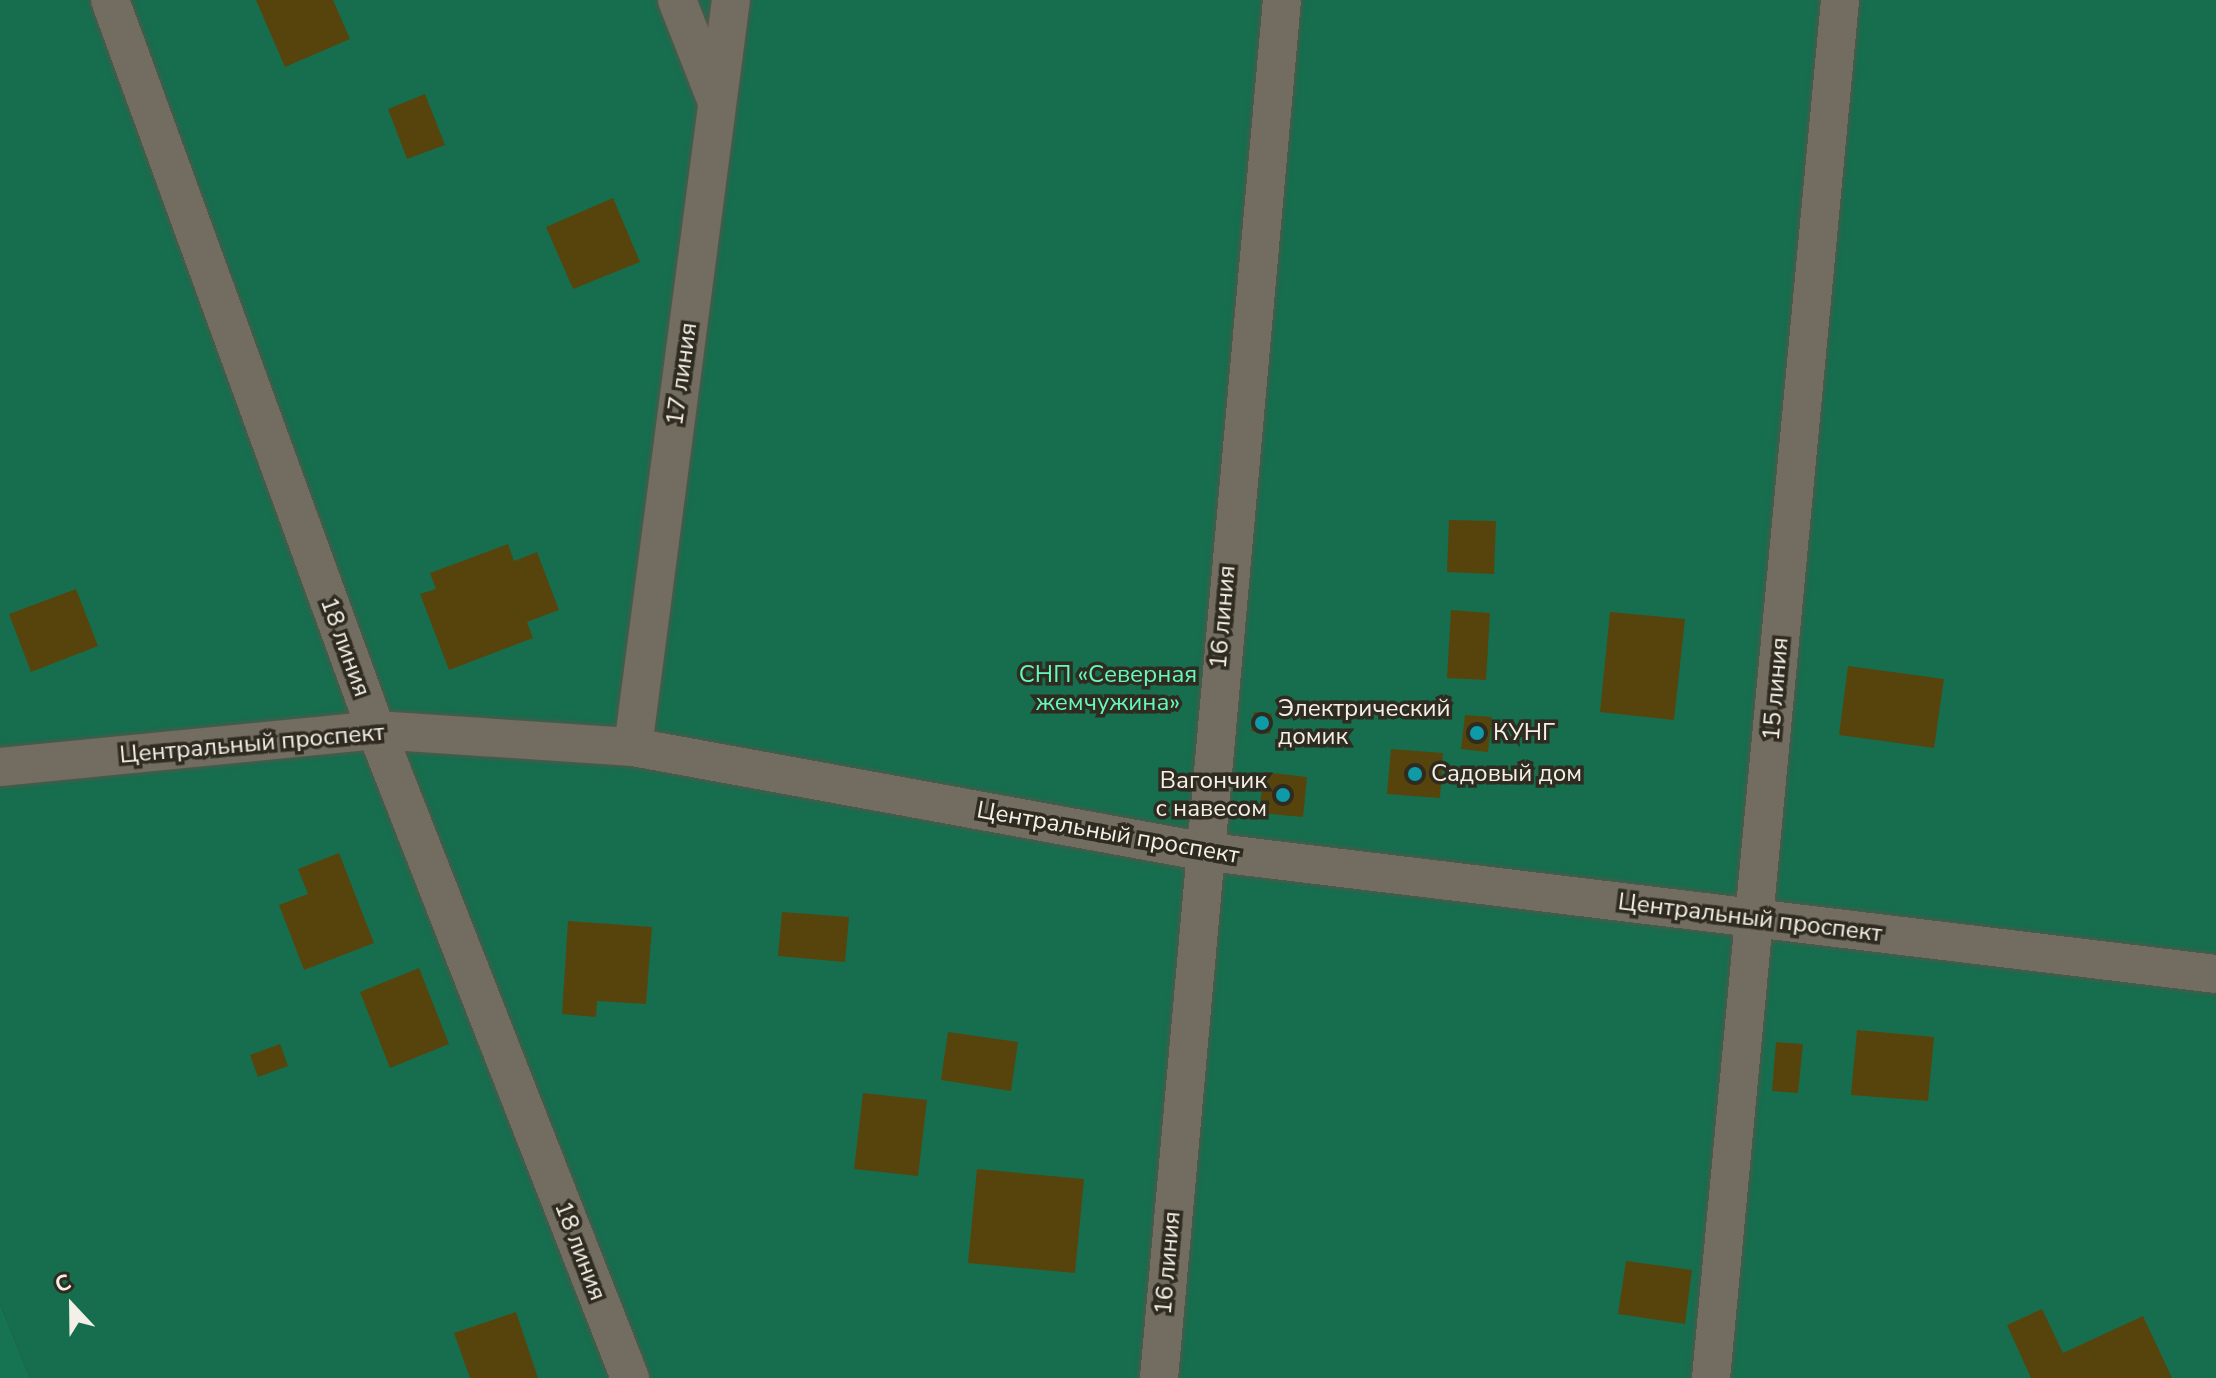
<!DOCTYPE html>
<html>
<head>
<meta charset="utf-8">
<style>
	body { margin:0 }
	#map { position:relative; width:2216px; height:1378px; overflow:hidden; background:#3a352a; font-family:"Nunito Sans",sans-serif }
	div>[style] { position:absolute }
	.green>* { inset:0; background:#166e4e }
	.forest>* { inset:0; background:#177453 }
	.building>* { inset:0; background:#57440c }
	.roads { filter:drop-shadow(0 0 2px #58544a) drop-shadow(0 0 2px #58544a) }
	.minor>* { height:38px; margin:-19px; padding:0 19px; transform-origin:19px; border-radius:19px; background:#726d60 }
	.dots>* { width:22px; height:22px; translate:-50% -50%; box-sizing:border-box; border:4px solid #302b20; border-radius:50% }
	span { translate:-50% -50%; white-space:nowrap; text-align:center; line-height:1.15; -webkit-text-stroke:7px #302b20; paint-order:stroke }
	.street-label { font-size:24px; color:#f3f0e8 }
	.park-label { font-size:24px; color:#64f9bc }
	.poi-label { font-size:24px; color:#f3f0e8 }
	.left { translate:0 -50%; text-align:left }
	.right { translate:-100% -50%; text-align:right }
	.north { position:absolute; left:32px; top:1266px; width:80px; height:80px; -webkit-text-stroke:6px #302b20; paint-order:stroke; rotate:338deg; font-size:22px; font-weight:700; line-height:32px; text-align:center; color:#f3f0e8 }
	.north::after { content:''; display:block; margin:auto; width:28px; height:36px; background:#f3f0e8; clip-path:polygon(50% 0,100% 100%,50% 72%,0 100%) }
</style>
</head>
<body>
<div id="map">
	<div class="green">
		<div style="clip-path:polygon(0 0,2216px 0,2216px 1378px,30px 1378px,0 1304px)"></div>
	</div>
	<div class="forest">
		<div style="clip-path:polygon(0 1304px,30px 1378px,0 1378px)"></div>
	</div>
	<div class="building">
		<div style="clip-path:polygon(256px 0,333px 0,350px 39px,285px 67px)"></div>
		<div style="clip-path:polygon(425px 94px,445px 145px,407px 159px,388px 109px)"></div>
		<div style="clip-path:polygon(613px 198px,640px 262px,573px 289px,546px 227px)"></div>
		<div style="clip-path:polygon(1449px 520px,1496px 521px,1494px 574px,1447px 572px)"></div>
		<div style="clip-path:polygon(508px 544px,514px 561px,537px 552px,559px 610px,527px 622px,533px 638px,449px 670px,420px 594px,436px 589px,430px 573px)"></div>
		<div style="clip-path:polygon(76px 589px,98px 646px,31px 672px,9px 614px)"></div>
		<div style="clip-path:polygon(1451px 610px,1490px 613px,1486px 680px,1447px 678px)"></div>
		<div style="clip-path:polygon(1610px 612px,1685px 619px,1674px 720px,1600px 712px)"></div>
		<div style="clip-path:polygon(1848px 666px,1944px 679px,1934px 748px,1839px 735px)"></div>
		<div style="clip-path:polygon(1254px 712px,1272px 714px,1270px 734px,1251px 731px)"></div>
		<div style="clip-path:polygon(1465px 715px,1492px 717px,1488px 752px,1461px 749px)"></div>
		<div style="clip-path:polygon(1391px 749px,1443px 753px,1440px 798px,1387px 794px)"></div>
		<div style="clip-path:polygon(1264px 772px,1307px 777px,1303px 817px,1259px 813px)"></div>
		<div style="clip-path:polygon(339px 853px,374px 943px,304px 970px,279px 905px,308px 894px,298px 869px)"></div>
		<div style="clip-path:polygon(782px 912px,849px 917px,845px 962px,778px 956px)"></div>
		<div style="clip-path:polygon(568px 921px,652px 927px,646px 1004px,597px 1001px,596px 1017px,562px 1014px)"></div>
		<div style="clip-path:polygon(419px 968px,449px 1044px,390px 1068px,360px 992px)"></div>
		<div style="clip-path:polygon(1857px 1030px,1934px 1037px,1928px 1101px,1851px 1095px)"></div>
		<div style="clip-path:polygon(948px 1032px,1018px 1042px,1011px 1091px,941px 1080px)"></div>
		<div style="clip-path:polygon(1776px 1042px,1803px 1044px,1798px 1093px,1772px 1091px)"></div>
		<div style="clip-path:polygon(280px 1044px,288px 1066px,258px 1077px,250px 1055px)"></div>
		<div style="clip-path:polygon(863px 1093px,927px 1100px,918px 1176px,854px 1169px)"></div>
		<div style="clip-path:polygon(977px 1169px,1084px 1179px,1075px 1273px,968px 1263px)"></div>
		<div style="clip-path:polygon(1626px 1261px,1692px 1270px,1685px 1324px,1618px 1314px)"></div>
		<div style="clip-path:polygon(2042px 1309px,2063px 1353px,2143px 1316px,2172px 1378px,2031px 1378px,2007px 1325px)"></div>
		<div style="clip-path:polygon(516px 1312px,538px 1378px,470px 1378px,454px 1333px)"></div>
	</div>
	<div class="roads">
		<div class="minor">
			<div style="left:110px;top:0;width:777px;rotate:69.98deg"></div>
			<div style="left:376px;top:730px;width:696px;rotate:68.6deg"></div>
			<div style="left:677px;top:0;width:110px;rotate:68.6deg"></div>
			<div style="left:633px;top:747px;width:753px;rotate:-82.53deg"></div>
			<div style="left:0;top:767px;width:378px;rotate:-5.6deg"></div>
			<div style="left:376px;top:730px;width:258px;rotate:3.8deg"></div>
			<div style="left:633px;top:747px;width:577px;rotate:10.38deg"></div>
			<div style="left:1201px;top:851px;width:1022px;rotate:6.91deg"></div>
			<div style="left:1159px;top:1378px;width:1383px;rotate:-84.9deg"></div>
			<div style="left:1711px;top:1378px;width:1384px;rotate:-84.65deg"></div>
		</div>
	</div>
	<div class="dots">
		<div style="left:1262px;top:723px;background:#0f9aa8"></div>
		<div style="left:1477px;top:733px;background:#0f9aa8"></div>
		<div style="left:1415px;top:774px;background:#0f9aa8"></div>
		<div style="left:1283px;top:795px;background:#0f9aa8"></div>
	</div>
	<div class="street-label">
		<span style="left:682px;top:374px;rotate:-82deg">17 линия</span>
		<span style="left:1223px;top:617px;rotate:-85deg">16 линия</span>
		<span style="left:345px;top:647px;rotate:70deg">18 линия</span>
		<span style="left:1776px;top:689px;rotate:-85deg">15 линия</span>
		<span style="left:252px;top:744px;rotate:-5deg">Центральный проспект</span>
		<span style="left:1108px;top:833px;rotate:10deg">Центральный проспект</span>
		<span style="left:1750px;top:918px;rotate:7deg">Центральный проспект</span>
		<span style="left:580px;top:1251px;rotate:69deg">18 линия</span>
		<span style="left:1168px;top:1263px;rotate:-85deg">16 линия</span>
	</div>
	<div class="park-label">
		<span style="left:1108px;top:689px">СНП «Северная<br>жемчужина»</span>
	</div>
	<div class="poi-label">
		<span class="left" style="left:1278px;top:723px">Электрический<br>домик</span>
		<span class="left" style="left:1493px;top:733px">КУНГ</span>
		<span class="left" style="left:1431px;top:774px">Садовый дом</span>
		<span class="right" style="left:1267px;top:795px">Вагончик<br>с навесом</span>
	</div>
	<div class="north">С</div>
</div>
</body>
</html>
